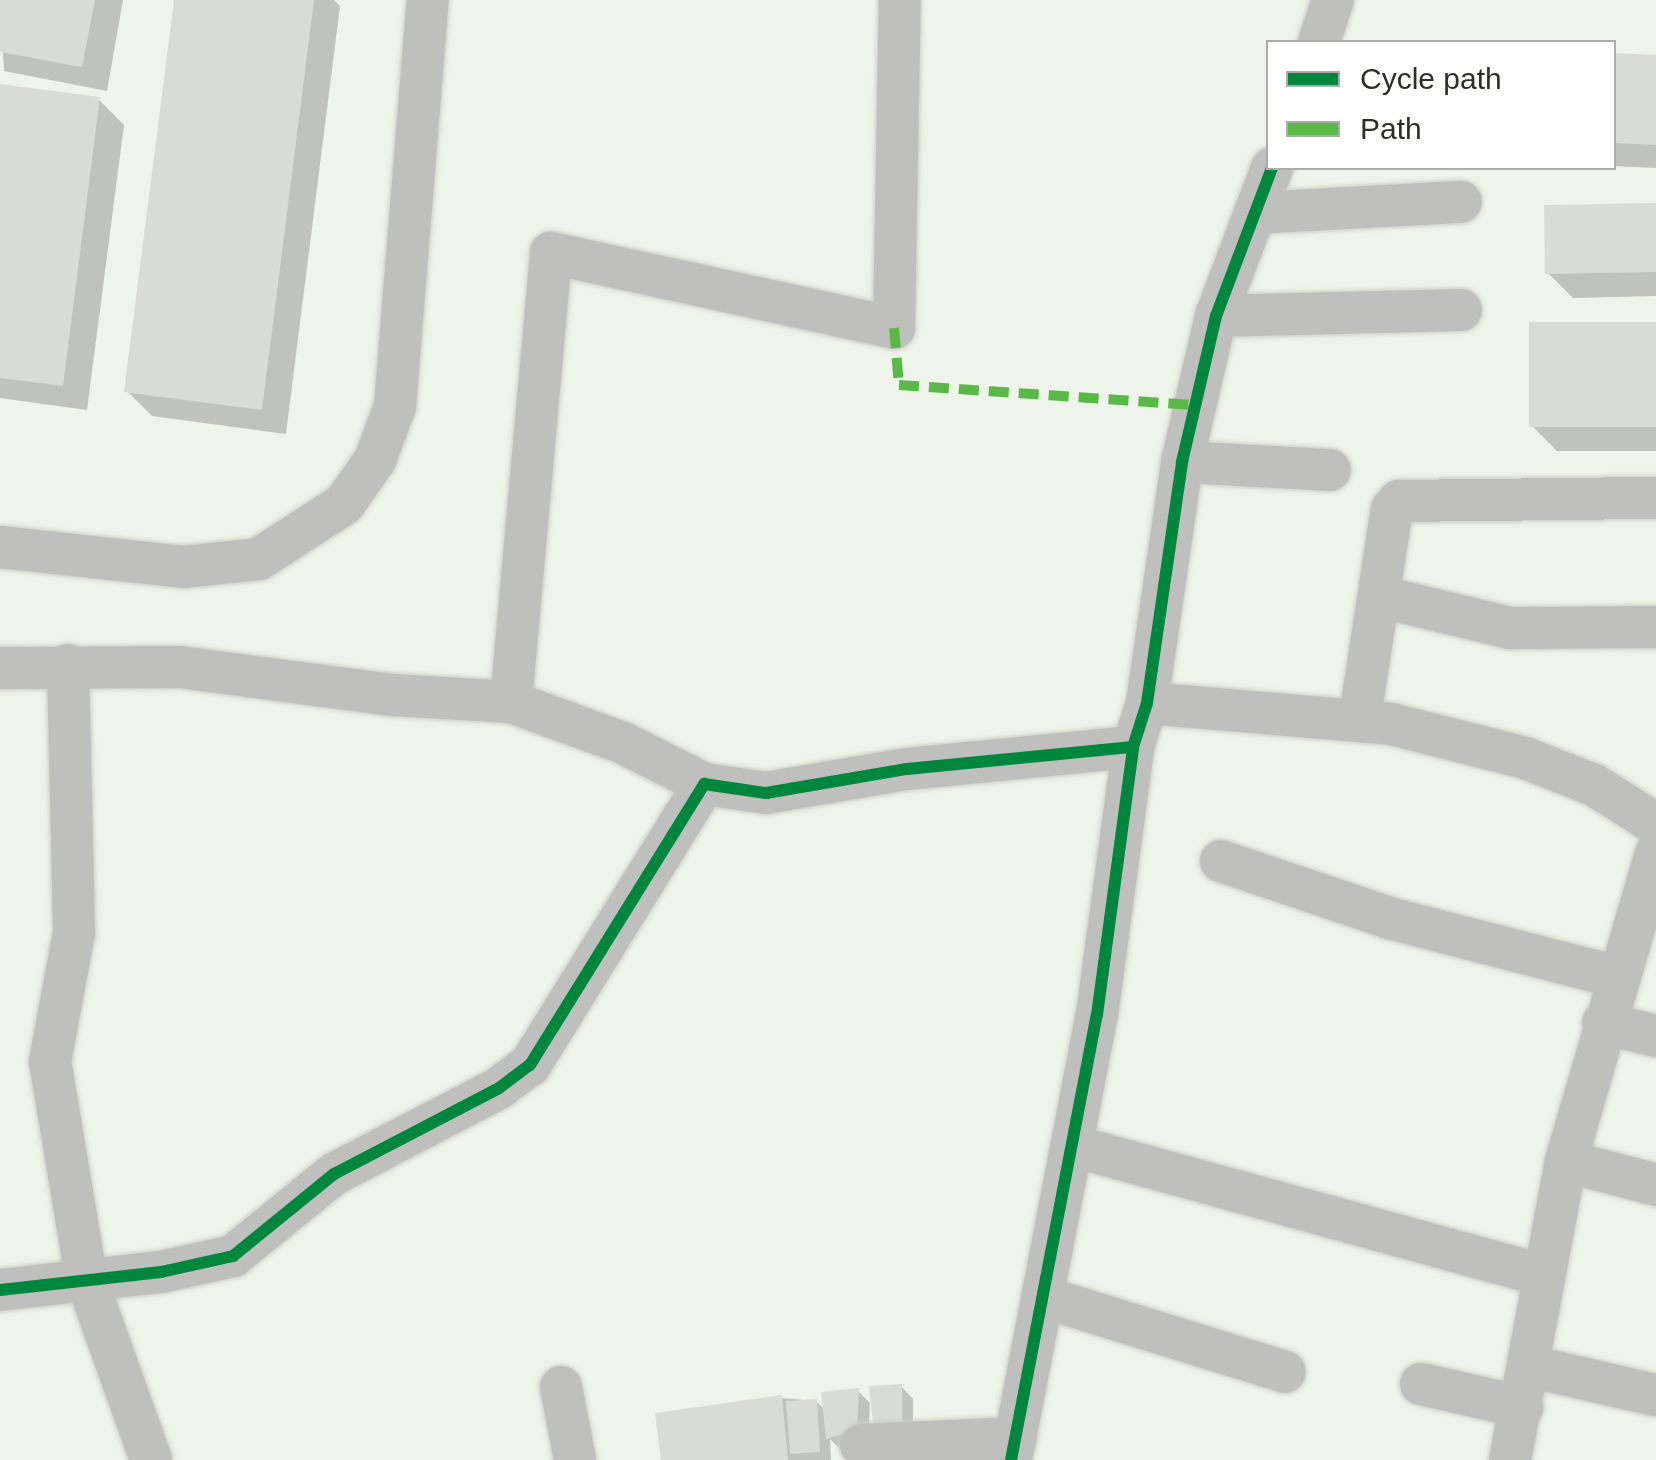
<!DOCTYPE html>
<html>
<head>
<meta charset="utf-8">
<style>
	body { margin:0 }
	#map { position:relative; width:1656px; height:1460px; overflow:hidden; background:#eff4ea; font-family:Arial,sans-serif }
	div>[style] { position:absolute }
	.shadow>* { inset:0; background:#0003 }
	.building>* { inset:0; background:#d8dcd4 }
	.roads { filter:drop-shadow(0 0 2px #ccd0c8) drop-shadow(0 0 2px #ccd0c8) }
	.minor>* { height:42px; margin:-21px; padding:0 21px; transform-origin:21px; border-radius:21px; background:#bfc0bd }
	.quiet>* { height:10px; margin-top:-5px; transform-origin:0; background:repeating-linear-gradient(90deg,#58b947 0 20px,transparent 0 30px) }
	.cycleway>* { height:12px; margin:-6px; padding:0 6px; transform-origin:6px; border-radius:6px; background:#00873e }
	span { translate:-50% -50%; white-space:nowrap; text-align:center; line-height:1.15; -webkit-text-stroke:8px #fff; paint-order:stroke }
	.legend { position:absolute; left:1266px; top:40px; width:350px; height:130px; box-sizing:border-box; background:#fff; border:2px solid #abaca9; margin:0; padding:12px 18px; list-style:none; font-size:30px; color:#2c2f28 }
	.legend li { display:flex; align-items:center; gap:20px; height:50px }
	.legend b { width:50px; border:2px solid #abaca9 }
</style>
</head>
<body>
<div id="map">
	<div class="shadow">
		<div style="clip-path:polygon(0 0,123px 0,107px 91px,4px 71px)"></div>
		<div style="clip-path:polygon(177px 0,334px 0,340px 6px,286px 434px,152px 416px,127px 391px)"></div>
		<div style="clip-path:polygon(1614px 55px,1656px 58px,1656px 168px,1614px 166px)"></div>
		<div style="clip-path:polygon(0 86px,99px 100px,124px 125px,87px 410px,0 398px)"></div>
		<div style="clip-path:polygon(1656px 206px,1656px 296px,1573px 298px,1548px 273px)"></div>
		<div style="clip-path:polygon(1656px 324px,1656px 451px,1557px 451px,1532px 426px)"></div>
		<div style="clip-path:polygon(901px 1386px,913px 1399px,913px 1444px,880px 1429px)"></div>
		<div style="clip-path:polygon(858px 1391px,870px 1403px,868px 1442px,841px 1450px,830px 1439px,831px 1460px,664px 1460px,781px 1398px,816px 1401px,826px 1411px)"></div>
	</div>
	<div class="building">
		<div style="clip-path:polygon(0 0,95px 0,82px 67px,0 52px)"></div>
		<div style="clip-path:polygon(174px 0,314px 0,262px 410px,124px 392px)"></div>
		<div style="clip-path:polygon(1614px 53px,1656px 55px,1656px 145px,1614px 143px)"></div>
		<div style="clip-path:polygon(0 84px,100px 97px,63px 386px,0 378px)"></div>
		<div style="clip-path:polygon(1656px 203px,1656px 272px,1545px 274px,1544px 205px)"></div>
		<div style="clip-path:polygon(1529px 322px,1656px 322px,1656px 427px,1529px 427px)"></div>
		<div style="clip-path:polygon(902px 1384px,902px 1433px,873px 1424px,869px 1386px)"></div>
		<div style="clip-path:polygon(859px 1388px,857px 1430px,826px 1439px,821px 1392px)"></div>
		<div style="clip-path:polygon(782px 1395px,788px 1460px,661px 1460px,655px 1413px)"></div>
		<div style="clip-path:polygon(817px 1399px,820px 1452px,790px 1454px,786px 1401px)"></div>
	</div>
	<div class="roads">
		<div class="minor">
			<div style="left:1319px;top:42px;width:44px;rotate:-71.6deg"></div>
			<div style="left:1255px;top:213px;width:206px;rotate:-3.1deg"></div>
			<div style="left:1216px;top:316px;width:245px;rotate:-1.4deg"></div>
			<div style="left:1182px;top:462px;width:148px;rotate:3.1deg"></div>
			<div style="left:0;top:547px;width:184px;rotate:6.2deg"></div>
			<div style="left:183px;top:567px;width:76px;rotate:-6deg"></div>
			<div style="left:259px;top:559px;width:101px;rotate:-32.9deg"></div>
			<div style="left:344px;top:504px;width:54px;rotate:-54.8deg"></div>
			<div style="left:375px;top:460px;width:58px;rotate:-69.7deg"></div>
			<div style="left:395px;top:406px;width:407px;rotate:-85.4deg"></div>
			<div style="left:1382px;top:597px;width:132px;rotate:13.6deg"></div>
			<div style="left:1510px;top:628px;width:146px;rotate:-0.4deg"></div>
			<div style="left:68px;top:665px;width:268px;rotate:88.7deg"></div>
			<div style="left:74px;top:933px;width:130px;rotate:100.6deg"></div>
			<div style="left:50px;top:1061px;width:223px;rotate:80.5deg"></div>
			<div style="left:87px;top:1281px;width:190px;rotate:70.3deg"></div>
			<div style="left:0;top:668px;width:179px;rotate:-0.3deg"></div>
			<div style="left:179px;top:667px;width:216px;rotate:7.5deg"></div>
			<div style="left:393px;top:695px;width:118px;rotate:3.4deg"></div>
			<div style="left:511px;top:702px;width:119px;rotate:20.1deg"></div>
			<div style="left:623px;top:743px;width:91px;rotate:26.8deg"></div>
			<div style="left:511px;top:702px;width:451px;rotate:-84.9deg"></div>
			<div style="left:551px;top:253px;width:351px;rotate:12.3deg"></div>
			<div style="left:894px;top:328px;width:328px;rotate:-89deg"></div>
			<div style="left:1147px;top:703px;width:245px;rotate:4.9deg"></div>
			<div style="left:1391px;top:724px;width:138px;rotate:14.2deg"></div>
			<div style="left:1525px;top:758px;width:74px;rotate:21.4deg"></div>
			<div style="left:1594px;top:785px;width:73px;rotate:32.2deg"></div>
			<div style="left:1360px;top:717px;width:210px;rotate:-81.3deg"></div>
			<div style="left:1392px;top:509px;width:11px;rotate:-49deg"></div>
			<div style="left:1399px;top:501px;width:257px;rotate:-0.7deg"></div>
			<div style="left:1221px;top:861px;width:177px;rotate:18.7deg"></div>
			<div style="left:1389px;top:918px;width:236px;rotate:14.5deg"></div>
			<div style="left:1603px;top:1023px;width:55px;rotate:13.8deg"></div>
			<div style="left:1073px;top:1146px;width:489px;rotate:15.4deg"></div>
			<div style="left:1566px;top:1161px;width:93px;rotate:14.9deg"></div>
			<div style="left:0;top:1290px;width:162px;rotate:-6.4deg"></div>
			<div style="left:161px;top:1272px;width:74px;rotate:-12.5deg"></div>
			<div style="left:233px;top:1256px;width:130px;rotate:-39.1deg"></div>
			<div style="left:334px;top:1174px;width:186px;rotate:-27.5deg"></div>
			<div style="left:499px;top:1088px;width:39px;rotate:-37deg"></div>
			<div style="left:530px;top:1065px;width:331px;rotate:-58.2deg"></div>
			<div style="left:704px;top:784px;width:63px;rotate:8.3deg"></div>
			<div style="left:766px;top:793px;width:143px;rotate:-9.7deg"></div>
			<div style="left:907px;top:769px;width:227px;rotate:-5.6deg"></div>
			<div style="left:1043px;top:1297px;width:253px;rotate:17.2deg"></div>
			<div style="left:1529px;top:1366px;width:129px;rotate:13deg"></div>
			<div style="left:1421px;top:1384px;width:104px;rotate:12.8deg"></div>
			<div style="left:561px;top:1387px;width:74px;rotate:79.1deg"></div>
			<div style="left:861px;top:1445px;width:155px;rotate:-2.6deg"></div>
			<div style="left:1011px;top:1460px;width:453px;rotate:-79.1deg"></div>
			<div style="left:1097px;top:1015px;width:270px;rotate:-82.3deg"></div>
			<div style="left:1133px;top:747px;width:46px;rotate:-72.3deg"></div>
			<div style="left:1147px;top:703px;width:244px;rotate:-81.7deg"></div>
			<div style="left:1182px;top:462px;width:150px;rotate:-76.9deg"></div>
			<div style="left:1216px;top:316px;width:158px;rotate:-69.3deg"></div>
			<div style="left:1510px;top:1460px;width:304px;rotate:-79.4deg"></div>
			<div style="left:1566px;top:1161px;width:320px;rotate:-73.7deg"></div>
		</div>
	</div>
	<div class="quiet">
		<div style="left:894px;top:328px;width:57px;rotate:85deg"></div>
		<div style="left:899px;top:385px;width:295px;rotate:3.9deg"></div>
	</div>
	<div class="cycleway">
		<div style="left:0;top:1290px;width:162px;rotate:-6.4deg"></div>
		<div style="left:161px;top:1272px;width:74px;rotate:-12.5deg"></div>
		<div style="left:233px;top:1256px;width:130px;rotate:-39.1deg"></div>
		<div style="left:334px;top:1174px;width:186px;rotate:-27.5deg"></div>
		<div style="left:499px;top:1088px;width:39px;rotate:-37deg"></div>
		<div style="left:530px;top:1065px;width:331px;rotate:-58.2deg"></div>
		<div style="left:704px;top:784px;width:63px;rotate:8.3deg"></div>
		<div style="left:766px;top:793px;width:143px;rotate:-9.7deg"></div>
		<div style="left:907px;top:769px;width:227px;rotate:-5.6deg"></div>
		<div style="left:1011px;top:1460px;width:453px;rotate:-79.1deg"></div>
		<div style="left:1097px;top:1015px;width:270px;rotate:-82.3deg"></div>
		<div style="left:1133px;top:747px;width:46px;rotate:-72.3deg"></div>
		<div style="left:1147px;top:703px;width:244px;rotate:-81.7deg"></div>
		<div style="left:1182px;top:462px;width:150px;rotate:-76.9deg"></div>
		<div style="left:1216px;top:316px;width:158px;rotate:-69.3deg"></div>
	</div>
	<ul class="legend">
	<li><b style="height:12px;background:#00873e"></b>Cycle path</li>
	<li><b style="height:12px;background:#58b947"></b>Path</li>
	</ul>
</div>
</body>
</html>
